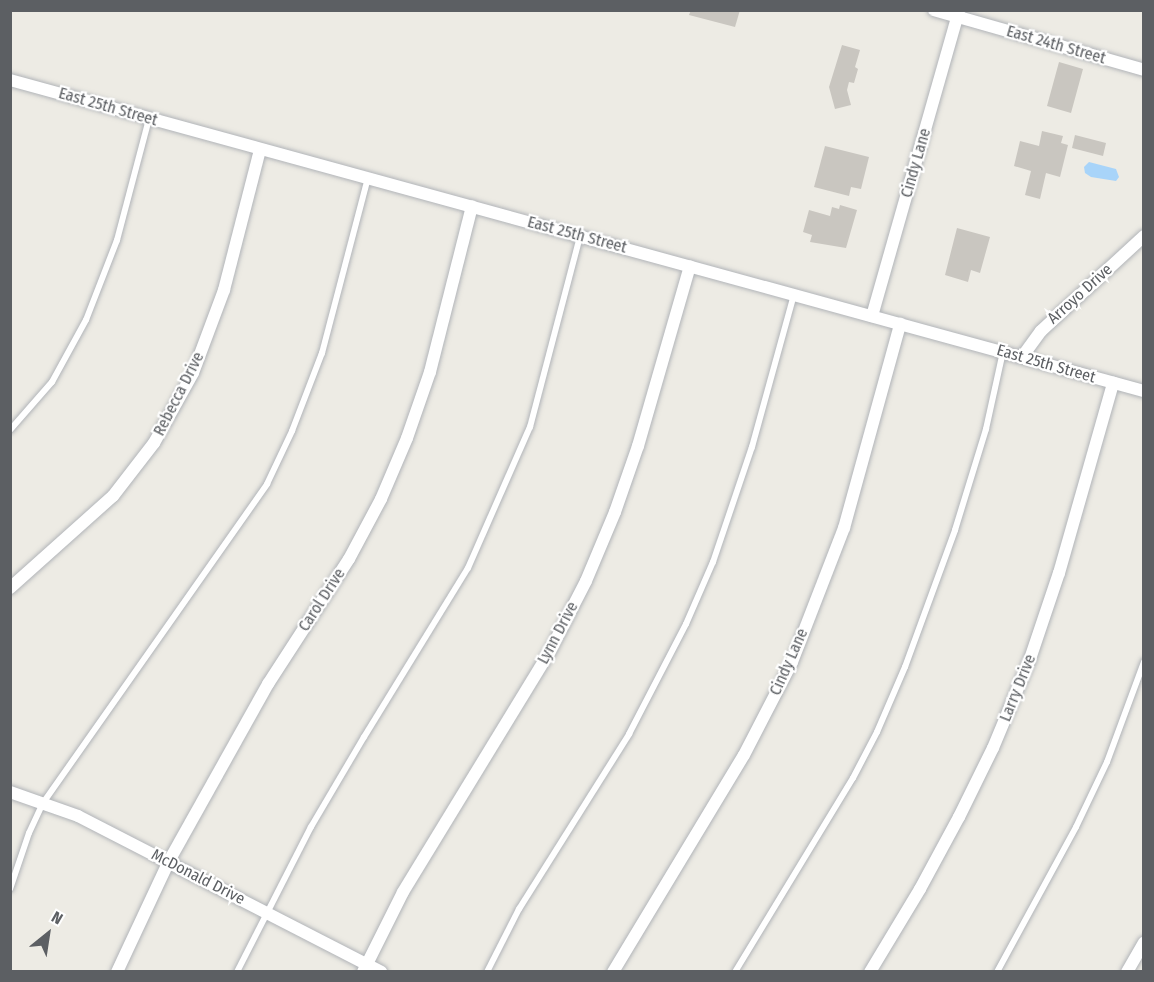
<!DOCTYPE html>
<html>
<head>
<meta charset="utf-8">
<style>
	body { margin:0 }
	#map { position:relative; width:1154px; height:982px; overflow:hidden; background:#edebe4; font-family:"Fira Sans Condensed",sans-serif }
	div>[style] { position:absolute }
	.water>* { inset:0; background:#a8d4f9 }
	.building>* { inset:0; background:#c9c6c0 }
	.roads { filter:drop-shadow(0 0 2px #b1b4b8) drop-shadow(0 0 2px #b1b4b8) }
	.service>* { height:6px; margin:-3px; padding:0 3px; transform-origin:3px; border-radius:3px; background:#fff }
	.minor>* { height:12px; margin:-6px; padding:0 6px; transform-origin:6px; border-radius:6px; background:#fff }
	span { translate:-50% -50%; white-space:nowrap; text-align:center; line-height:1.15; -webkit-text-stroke:4.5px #fff; paint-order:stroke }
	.street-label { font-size:16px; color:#5c5f63 }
	.frame { position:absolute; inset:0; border:12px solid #5c5f63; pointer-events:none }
	.north { position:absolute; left:18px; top:904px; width:60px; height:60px; -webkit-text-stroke:4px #fff; paint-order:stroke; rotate:30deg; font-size:16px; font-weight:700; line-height:24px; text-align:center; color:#5c5f63 }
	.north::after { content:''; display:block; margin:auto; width:21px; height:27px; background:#5c5f63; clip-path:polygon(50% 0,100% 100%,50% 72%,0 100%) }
</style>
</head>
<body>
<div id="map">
	<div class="water">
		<div style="clip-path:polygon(1089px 162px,1116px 169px,1119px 177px,1116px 181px,1091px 177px,1085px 173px,1084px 167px)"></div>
	</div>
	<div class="building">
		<div style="clip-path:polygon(691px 10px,740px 10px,735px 27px,689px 15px)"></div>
		<div style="clip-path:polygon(842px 45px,860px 50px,855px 67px,858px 69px,854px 83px,849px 82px,847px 90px,851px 105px,835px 109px,829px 87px)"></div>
		<div style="clip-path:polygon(1059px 62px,1083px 69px,1071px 113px,1047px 106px)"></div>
		<div style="clip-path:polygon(1042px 131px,1063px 136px,1061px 143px,1068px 145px,1060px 177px,1046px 173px,1040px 199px,1025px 195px,1031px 171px,1014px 166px,1020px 141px,1039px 146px)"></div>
		<div style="clip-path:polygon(1075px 135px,1106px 143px,1103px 156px,1072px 148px)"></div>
		<div style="clip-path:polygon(825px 146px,869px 157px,861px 189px,851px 187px,849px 196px,814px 187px)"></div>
		<div style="clip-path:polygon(840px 205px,857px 210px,846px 248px,810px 242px,812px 235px,803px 232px,809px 210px,830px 216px,832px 207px,839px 209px)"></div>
		<div style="clip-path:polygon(957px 228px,990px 237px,980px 273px,971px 270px,968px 282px,945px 275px)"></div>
	</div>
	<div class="roads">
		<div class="service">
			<div style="left:10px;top:430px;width:64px;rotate:-48.8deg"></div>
			<div style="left:52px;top:382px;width:71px;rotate:-61.3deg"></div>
			<div style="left:86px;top:320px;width:86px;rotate:-68.8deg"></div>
			<div style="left:117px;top:240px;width:125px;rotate:-75.2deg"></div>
			<div style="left:10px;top:889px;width:59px;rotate:-71.3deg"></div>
			<div style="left:29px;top:833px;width:33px;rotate:-65deg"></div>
			<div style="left:43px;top:803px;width:390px;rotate:-54.9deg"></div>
			<div style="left:267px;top:484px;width:59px;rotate:-64.7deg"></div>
			<div style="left:292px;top:431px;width:84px;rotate:-69deg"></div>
			<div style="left:322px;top:353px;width:181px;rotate:-75.3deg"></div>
			<div style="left:237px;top:972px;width:163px;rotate:-63deg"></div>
			<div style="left:311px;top:827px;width:104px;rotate:-59.5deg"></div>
			<div style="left:364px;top:737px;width:198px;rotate:-58.4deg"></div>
			<div style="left:468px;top:568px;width:154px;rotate:-66.3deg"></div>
			<div style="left:530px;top:427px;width:197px;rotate:-75.3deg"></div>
			<div style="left:487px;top:972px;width:71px;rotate:-63.1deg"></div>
			<div style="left:519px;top:909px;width:207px;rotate:-57.8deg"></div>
			<div style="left:629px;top:734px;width:124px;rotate:-62.6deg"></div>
			<div style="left:686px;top:624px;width:68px;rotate:-66.5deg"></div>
			<div style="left:713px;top:562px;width:121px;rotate:-71.3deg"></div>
			<div style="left:752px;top:447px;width:159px;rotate:-74.6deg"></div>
			<div style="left:735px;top:972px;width:227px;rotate:-58.7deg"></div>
			<div style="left:853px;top:778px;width:52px;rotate:-62.4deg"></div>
			<div style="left:877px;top:732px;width:71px;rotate:-66.7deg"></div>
			<div style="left:905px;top:667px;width:146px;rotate:-69.9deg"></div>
			<div style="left:955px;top:530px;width:106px;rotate:-72.9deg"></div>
			<div style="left:986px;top:429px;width:79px;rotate:-77.6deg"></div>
			<div style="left:997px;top:972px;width:165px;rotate:-61.4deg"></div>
			<div style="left:1076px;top:827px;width:72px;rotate:-64.5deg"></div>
			<div style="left:1107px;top:762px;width:107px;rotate:-69.7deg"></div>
		</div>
		<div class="minor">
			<div style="left:934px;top:10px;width:218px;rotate:15.9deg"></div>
			<div style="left:10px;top:80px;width:1176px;rotate:15.34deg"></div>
			<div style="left:872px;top:316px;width:318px;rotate:-74.1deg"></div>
			<div style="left:1022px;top:357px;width:32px;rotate:-54deg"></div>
			<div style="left:1041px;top:331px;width:140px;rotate:-42.7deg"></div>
			<div style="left:10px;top:588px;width:138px;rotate:-41.8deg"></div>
			<div style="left:113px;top:496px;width:67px;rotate:-52.3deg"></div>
			<div style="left:154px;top:443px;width:80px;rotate:-60.9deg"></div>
			<div style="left:193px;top:373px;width:89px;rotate:-69.5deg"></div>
			<div style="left:224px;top:290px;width:145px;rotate:-75.6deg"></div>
			<div style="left:10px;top:792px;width:72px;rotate:19.4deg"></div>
			<div style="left:78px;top:816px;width:341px;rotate:27.2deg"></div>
			<div style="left:117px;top:972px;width:123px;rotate:-64.9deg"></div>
			<div style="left:169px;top:861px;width:203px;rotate:-60.8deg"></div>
			<div style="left:268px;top:684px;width:149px;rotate:-57.1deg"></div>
			<div style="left:349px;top:559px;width:68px;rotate:-61.9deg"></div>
			<div style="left:381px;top:499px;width:66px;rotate:-66.9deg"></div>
			<div style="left:407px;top:438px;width:70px;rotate:-70.8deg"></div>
			<div style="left:430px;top:372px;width:171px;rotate:-75.8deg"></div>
			<div style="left:363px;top:972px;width:89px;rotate:-63.4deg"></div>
			<div style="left:403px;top:892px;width:280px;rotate:-58.6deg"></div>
			<div style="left:549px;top:653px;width:81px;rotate:-62.8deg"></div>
			<div style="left:586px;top:581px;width:75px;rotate:-67.2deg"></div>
			<div style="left:615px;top:512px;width:70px;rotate:-70.8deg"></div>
			<div style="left:638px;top:446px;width:187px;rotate:-73.9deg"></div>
			<div style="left:613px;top:972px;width:253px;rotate:-58.9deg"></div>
			<div style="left:744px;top:755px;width:105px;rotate:-62.7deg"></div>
			<div style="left:792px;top:662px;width:144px;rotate:-68.8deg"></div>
			<div style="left:844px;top:528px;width:212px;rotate:-74.6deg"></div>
			<div style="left:870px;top:972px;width:97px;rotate:-58.9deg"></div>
			<div style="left:920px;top:889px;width:82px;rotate:-61.6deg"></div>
			<div style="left:959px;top:817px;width:77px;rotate:-63.8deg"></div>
			<div style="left:993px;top:748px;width:96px;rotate:-67.4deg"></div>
			<div style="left:1030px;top:659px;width:91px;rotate:-71.4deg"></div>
			<div style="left:1059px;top:573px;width:198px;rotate:-74.1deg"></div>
			<div style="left:1127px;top:972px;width:34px;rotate:-60deg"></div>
		</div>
	</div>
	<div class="street-label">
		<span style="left:1056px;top:45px;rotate:16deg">East 24th Street</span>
		<span style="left:108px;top:107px;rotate:16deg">East 25th Street</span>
		<span style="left:916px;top:163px;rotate:-74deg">Cindy Lane</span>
		<span style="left:577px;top:235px;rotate:15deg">East 25th Street</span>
		<span style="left:1080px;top:294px;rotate:-42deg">Arroyo Drive</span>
		<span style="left:1046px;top:364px;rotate:16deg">East 25th Street</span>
		<span style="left:179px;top:394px;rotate:-63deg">Rebecca Drive</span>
		<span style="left:322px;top:600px;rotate:-57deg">Carol Drive</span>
		<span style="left:558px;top:633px;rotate:-62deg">Lynn Drive</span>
		<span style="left:789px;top:662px;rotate:-66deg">Cindy Lane</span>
		<span style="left:1018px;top:688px;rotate:-68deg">Larry Drive</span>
		<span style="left:198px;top:877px;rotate:27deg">McDonald Drive</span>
	</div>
	<div class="frame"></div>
	<div class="north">N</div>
</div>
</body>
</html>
